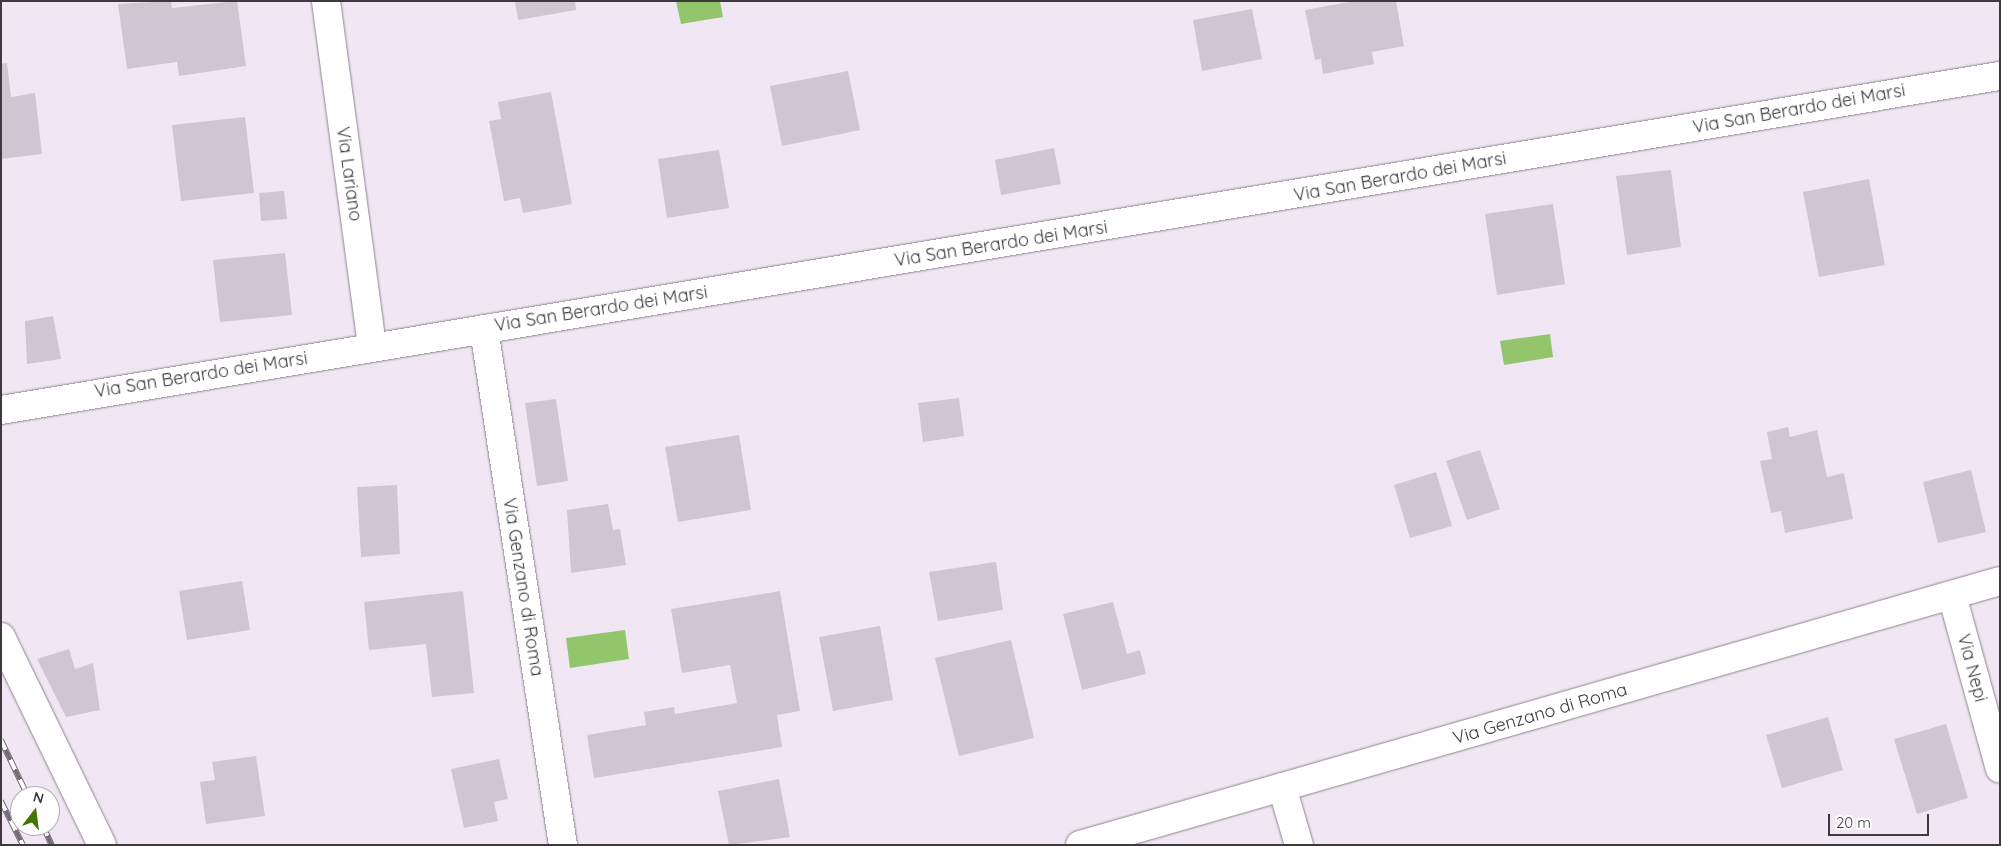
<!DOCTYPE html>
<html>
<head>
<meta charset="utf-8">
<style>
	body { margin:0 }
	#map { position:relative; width:2001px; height:846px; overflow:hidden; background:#f1e7f4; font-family:Quicksand,sans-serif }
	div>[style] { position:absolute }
	.water>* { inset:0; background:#92c56c }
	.building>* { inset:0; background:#d0c6d3 }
	.roads { filter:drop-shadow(0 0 1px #8d8490) drop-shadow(0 0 1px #8d8490) }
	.street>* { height:28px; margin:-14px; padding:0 14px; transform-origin:14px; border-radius:14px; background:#fff }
	.rail>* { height:5.5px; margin-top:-2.75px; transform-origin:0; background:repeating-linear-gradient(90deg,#fff 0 11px,#716b73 0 22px); box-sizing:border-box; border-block:1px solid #716b73 }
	span { translate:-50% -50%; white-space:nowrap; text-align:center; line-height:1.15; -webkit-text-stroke:5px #fff; paint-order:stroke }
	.street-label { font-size:18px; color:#3d393f }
	.frame { position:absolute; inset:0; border:2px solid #3d393f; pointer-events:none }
	.north { position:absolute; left:10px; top:786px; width:50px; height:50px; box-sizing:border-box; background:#fff; border:1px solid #b1b0b2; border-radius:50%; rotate:15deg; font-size:14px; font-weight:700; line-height:20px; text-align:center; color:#3d393f }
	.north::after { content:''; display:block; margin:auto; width:18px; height:22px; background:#427600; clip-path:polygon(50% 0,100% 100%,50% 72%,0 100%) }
	.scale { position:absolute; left:1828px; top:814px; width:101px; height:22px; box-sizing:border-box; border:2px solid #3d393f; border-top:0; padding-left:6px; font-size:15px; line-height:18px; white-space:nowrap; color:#3d393f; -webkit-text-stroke:4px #fff; paint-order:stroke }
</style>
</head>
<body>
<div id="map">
	<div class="water">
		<div style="clip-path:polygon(676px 1px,720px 1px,723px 17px,681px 24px)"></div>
		<div style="clip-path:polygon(1550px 334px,1553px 357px,1504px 365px,1500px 341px)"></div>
		<div style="clip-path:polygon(625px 630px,629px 659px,570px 668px,566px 638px)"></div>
	</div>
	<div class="building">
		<div style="clip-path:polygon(171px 1px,172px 8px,237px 1px,246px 66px,179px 76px,177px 62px,127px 69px,118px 4px)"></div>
		<div style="clip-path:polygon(515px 1px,575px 1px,576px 10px,518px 20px)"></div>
		<div style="clip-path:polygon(1354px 1px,1396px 1px,1404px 46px,1372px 52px,1374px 64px,1323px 74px,1321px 59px,1315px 60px,1305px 10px)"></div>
		<div style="clip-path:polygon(1252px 9px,1262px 59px,1202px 71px,1193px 20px)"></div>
		<div style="clip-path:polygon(7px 63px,11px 97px,35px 93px,42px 154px,1px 159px,1px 64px)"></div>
		<div style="clip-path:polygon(848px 71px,860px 130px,782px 146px,770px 86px)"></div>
		<div style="clip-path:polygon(551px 92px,572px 204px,523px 213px,520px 198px,504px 201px,489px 121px,501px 119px,498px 102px)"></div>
		<div style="clip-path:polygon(245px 117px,254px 193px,181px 201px,172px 125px)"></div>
		<div style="clip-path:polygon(1054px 148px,1061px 184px,1001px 195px,995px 160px)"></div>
		<div style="clip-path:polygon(719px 150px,729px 208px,667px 218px,658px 159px)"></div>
		<div style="clip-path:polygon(1671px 170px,1681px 247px,1627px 255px,1616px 176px)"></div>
		<div style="clip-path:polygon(1869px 179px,1885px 265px,1819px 277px,1803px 192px)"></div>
		<div style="clip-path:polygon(284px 191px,287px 219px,261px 221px,259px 193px)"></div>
		<div style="clip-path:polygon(1553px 204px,1565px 284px,1497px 295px,1485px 214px)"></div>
		<div style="clip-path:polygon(285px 253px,292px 315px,220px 322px,213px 260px)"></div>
		<div style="clip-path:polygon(53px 316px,61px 359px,27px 364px,25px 321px)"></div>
		<div style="clip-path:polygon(959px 398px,964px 436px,923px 442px,918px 403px)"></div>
		<div style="clip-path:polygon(556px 399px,568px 481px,537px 486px,525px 403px)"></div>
		<div style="clip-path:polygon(1788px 427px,1790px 437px,1817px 430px,1827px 477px,1844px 473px,1853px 519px,1785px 533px,1781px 511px,1771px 513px,1760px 461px,1772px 459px,1767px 432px)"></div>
		<div style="clip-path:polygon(739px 435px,751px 510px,678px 522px,665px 447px)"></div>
		<div style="clip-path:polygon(1480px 450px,1500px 509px,1467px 520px,1446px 461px)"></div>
		<div style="clip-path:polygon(1971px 470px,1986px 532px,1938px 543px,1923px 482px)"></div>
		<div style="clip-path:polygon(1436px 472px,1452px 526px,1410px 538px,1394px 485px)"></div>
		<div style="clip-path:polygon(397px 485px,400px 554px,361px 557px,357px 487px)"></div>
		<div style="clip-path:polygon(608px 504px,613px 530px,620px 529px,626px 565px,571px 573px,567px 510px)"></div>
		<div style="clip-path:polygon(996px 562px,1003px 610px,938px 621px,929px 572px)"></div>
		<div style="clip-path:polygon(242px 581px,250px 630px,187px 640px,179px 591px)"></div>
		<div style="clip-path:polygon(463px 591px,474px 693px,432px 697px,426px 644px,369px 650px,364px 602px)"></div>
		<div style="clip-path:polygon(780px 591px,800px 711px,777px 715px,782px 747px,594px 778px,587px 735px,646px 725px,644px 712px,674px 707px,675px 714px,737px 703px,730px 665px,682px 673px,671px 609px)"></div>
		<div style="clip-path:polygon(1113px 602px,1127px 654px,1140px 650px,1146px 674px,1082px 690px,1063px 614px)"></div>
		<div style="clip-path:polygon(880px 626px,893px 700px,833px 711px,819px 637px)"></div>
		<div style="clip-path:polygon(1011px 640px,1034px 738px,959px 756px,935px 658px)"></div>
		<div style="clip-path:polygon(69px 649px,75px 669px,93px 663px,100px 710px,66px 717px,37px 659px)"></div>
		<div style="clip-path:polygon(1828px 717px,1843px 770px,1782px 788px,1766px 735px)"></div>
		<div style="clip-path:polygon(1946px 724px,1968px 798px,1917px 814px,1894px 739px)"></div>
		<div style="clip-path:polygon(256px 756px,265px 816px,206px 824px,200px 782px,215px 780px,212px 762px)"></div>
		<div style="clip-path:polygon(499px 759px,508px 799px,494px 802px,498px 821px,464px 828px,451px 769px)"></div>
		<div style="clip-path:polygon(779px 779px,790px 837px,729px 845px,718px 791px)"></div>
	</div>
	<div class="roads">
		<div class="street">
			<div style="left:326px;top:1px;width:349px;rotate:82.4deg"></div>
			<div style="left:484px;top:329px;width:522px;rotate:81.3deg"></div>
			<div style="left:1px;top:410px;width:2027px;rotate:-9.49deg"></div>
			<div style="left:1952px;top:595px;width:180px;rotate:74.6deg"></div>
			<div style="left:1px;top:637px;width:231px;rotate:64.1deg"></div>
			<div style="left:1282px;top:787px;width:60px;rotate:73.7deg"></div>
			<div style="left:1080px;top:845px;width:957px;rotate:-16.01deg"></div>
		</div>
	</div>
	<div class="rail">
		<div style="left:1px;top:740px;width:62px;rotate:64.3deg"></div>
		<div style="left:1px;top:801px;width:49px;rotate:63.4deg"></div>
		<div style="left:43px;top:826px;width:21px;rotate:65deg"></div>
	</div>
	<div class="street-label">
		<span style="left:1799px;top:109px;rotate:-10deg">Via San Berardo dei Marsi</span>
		<span style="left:349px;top:174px;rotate:82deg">Via Lariano</span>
		<span style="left:1400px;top:177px;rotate:-10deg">Via San Berardo dei Marsi</span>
		<span style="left:1001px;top:244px;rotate:-9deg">Via San Berardo dei Marsi</span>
		<span style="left:601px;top:309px;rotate:-9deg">Via San Berardo dei Marsi</span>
		<span style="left:201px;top:375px;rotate:-9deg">Via San Berardo dei Marsi</span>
		<span style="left:523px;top:587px;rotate:81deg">Via Genzano di Roma</span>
		<span style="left:1972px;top:668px;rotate:75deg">Via Nepi</span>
		<span style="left:1540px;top:714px;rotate:-16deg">Via Genzano di Roma</span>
	</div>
	<div class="frame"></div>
	<div class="north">N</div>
	<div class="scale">20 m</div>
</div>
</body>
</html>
